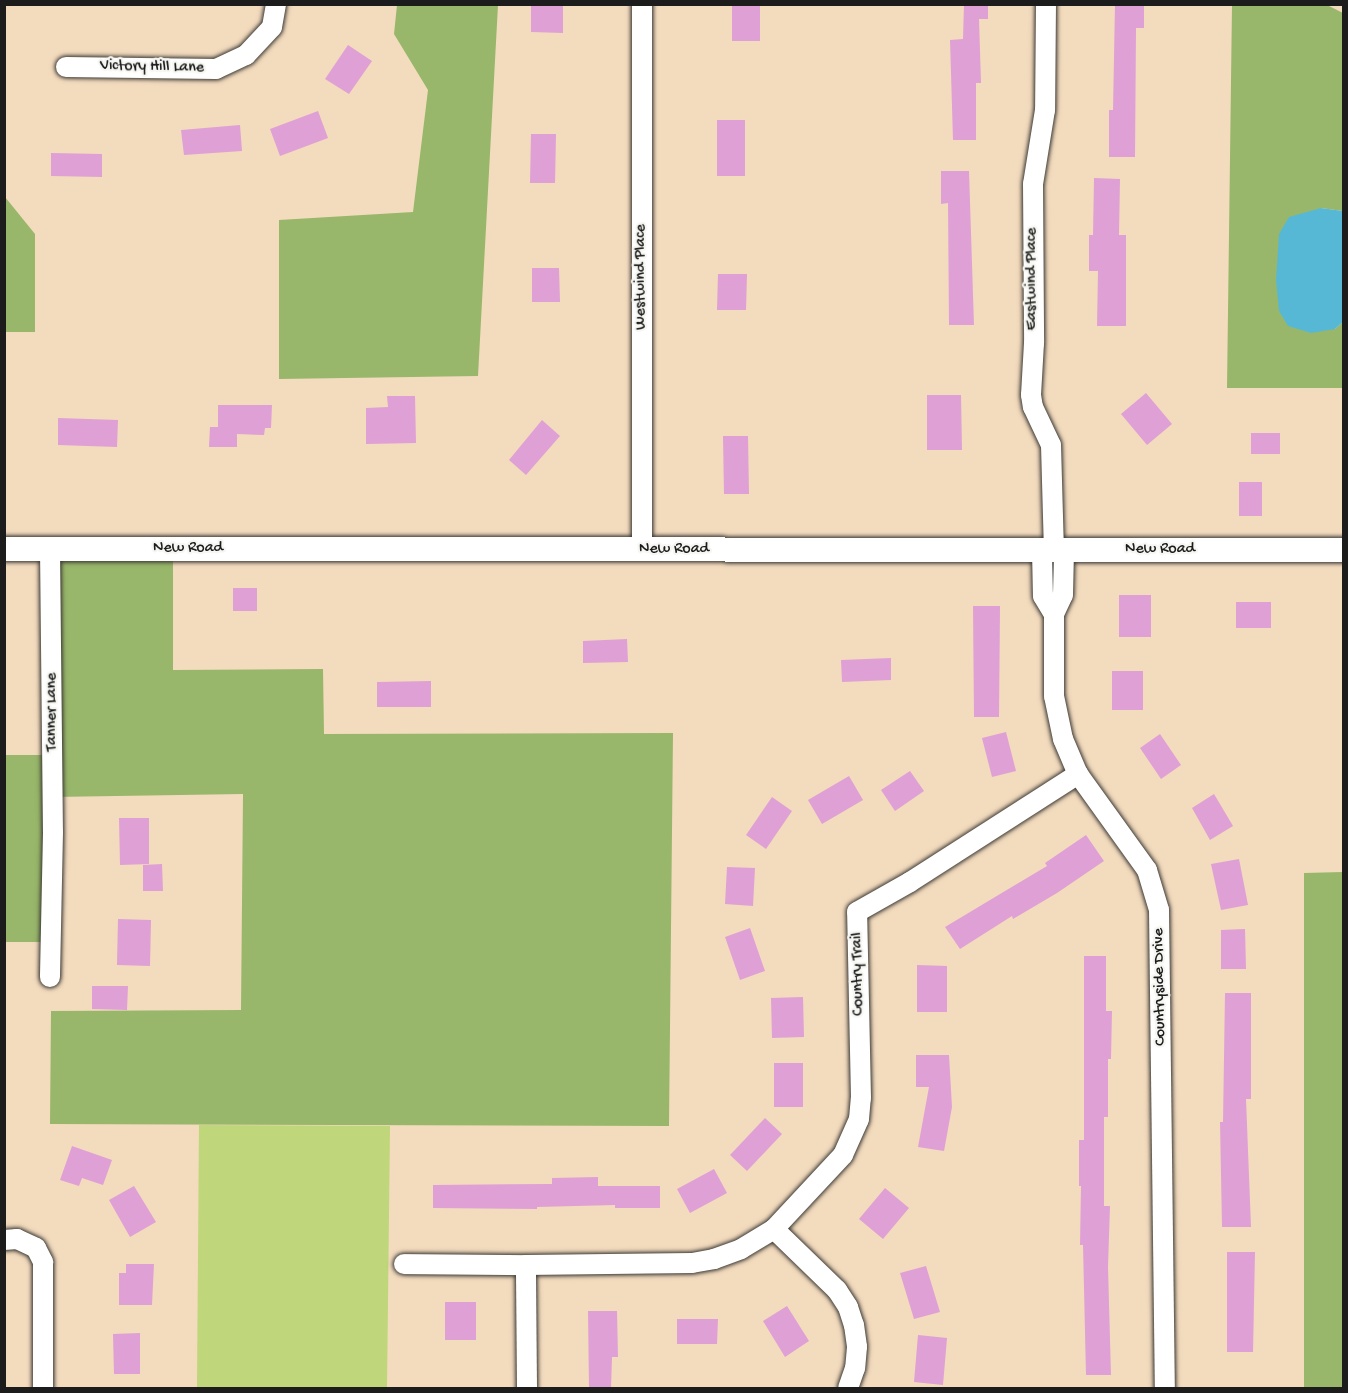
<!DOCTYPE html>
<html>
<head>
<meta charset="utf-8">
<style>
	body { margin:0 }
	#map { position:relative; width:1348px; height:1393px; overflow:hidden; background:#f3dbbe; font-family:"Gochi Hand",sans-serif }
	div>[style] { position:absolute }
	.green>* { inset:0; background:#c0d67a }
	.forest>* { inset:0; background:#98b76a }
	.water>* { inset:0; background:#57b8d6 }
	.building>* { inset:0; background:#dfa0d5 }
	.roads { filter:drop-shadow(0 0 2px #3c3934) drop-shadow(0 0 2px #3c3934) }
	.minor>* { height:20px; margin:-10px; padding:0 10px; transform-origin:10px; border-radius:10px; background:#fff }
	.tertiary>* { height:24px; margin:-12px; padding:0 12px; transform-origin:12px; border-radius:12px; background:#fff }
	span { translate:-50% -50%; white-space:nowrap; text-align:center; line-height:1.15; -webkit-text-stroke:4.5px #f6f6f2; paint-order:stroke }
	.street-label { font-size:16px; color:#1c1c1c }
	.frame { position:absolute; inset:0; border:6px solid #1c1c1c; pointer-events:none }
</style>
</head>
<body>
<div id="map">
	<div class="green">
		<div style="clip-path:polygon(199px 1125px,390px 1126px,387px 1388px,197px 1388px)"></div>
	</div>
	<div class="forest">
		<div style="clip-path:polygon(397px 5px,498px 5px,478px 376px,279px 379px,279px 220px,413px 212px,428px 90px,394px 34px)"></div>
		<div style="clip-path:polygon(1232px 5px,1327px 5px,1343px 13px,1343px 211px,1321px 208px,1335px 329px,1343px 322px,1343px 388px,1227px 388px)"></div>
		<div style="clip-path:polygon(5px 197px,35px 234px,35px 332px,5px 332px)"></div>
		<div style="clip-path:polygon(173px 548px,173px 670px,323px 669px,324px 734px,673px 733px,669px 1126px,50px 1124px,51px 1011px,241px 1010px,243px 794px,53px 797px,51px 942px,5px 942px,4px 755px,52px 755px,50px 549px)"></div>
		<div style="clip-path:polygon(1343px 872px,1343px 1388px,1304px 1388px,1304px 873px)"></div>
	</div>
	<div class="water">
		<div style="clip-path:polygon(1321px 208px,1343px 211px,1343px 322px,1335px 329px,1311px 333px,1288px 326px,1279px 311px,1276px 280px,1279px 234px,1289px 217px)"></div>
	</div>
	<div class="building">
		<div style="clip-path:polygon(531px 4px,563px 4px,563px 33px,531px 32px)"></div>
		<div style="clip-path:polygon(732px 4px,760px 4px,760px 41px,732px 41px)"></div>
		<div style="clip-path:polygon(964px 4px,988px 4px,988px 19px,979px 19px,981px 83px,976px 83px,976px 140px,953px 140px,950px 40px,963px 39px)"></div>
		<div style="clip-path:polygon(1115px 4px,1144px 4px,1144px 28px,1136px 28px,1135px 157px,1109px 157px,1109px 110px,1113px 110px)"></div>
		<div style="clip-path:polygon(348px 45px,372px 61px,349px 94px,325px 79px)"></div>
		<div style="clip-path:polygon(318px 111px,328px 138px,280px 156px,270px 129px)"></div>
		<div style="clip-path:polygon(717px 120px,745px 120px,745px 176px,717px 176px)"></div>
		<div style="clip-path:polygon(240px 125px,242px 151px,184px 155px,181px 130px)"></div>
		<div style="clip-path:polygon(531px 134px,556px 134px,555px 183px,530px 183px)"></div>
		<div style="clip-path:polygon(51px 153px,102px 154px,102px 177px,51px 176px)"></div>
		<div style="clip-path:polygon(941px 171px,969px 171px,974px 325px,949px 325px,948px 203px,941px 204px)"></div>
		<div style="clip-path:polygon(1094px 178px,1120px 179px,1119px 235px,1126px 235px,1126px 326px,1097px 326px,1098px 271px,1089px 271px,1089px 235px,1093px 235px)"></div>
		<div style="clip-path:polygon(532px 268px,559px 268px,560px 302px,532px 302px)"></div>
		<div style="clip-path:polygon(718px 274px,747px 274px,746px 310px,717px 310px)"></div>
		<div style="clip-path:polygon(1146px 393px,1172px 424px,1147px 445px,1121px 414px)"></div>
		<div style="clip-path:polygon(927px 395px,961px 395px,962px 450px,927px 450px)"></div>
		<div style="clip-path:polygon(387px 396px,415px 396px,416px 443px,366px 444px,366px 408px,388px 407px)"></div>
		<div style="clip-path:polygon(218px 405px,272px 405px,271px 428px,265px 428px,264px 435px,237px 434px,237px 447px,209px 447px,210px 427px,218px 427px)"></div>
		<div style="clip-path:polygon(58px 418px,118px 420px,117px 447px,58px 445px)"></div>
		<div style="clip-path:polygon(542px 420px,560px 436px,526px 475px,509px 460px)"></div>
		<div style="clip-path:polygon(1251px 433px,1280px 433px,1280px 454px,1251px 454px)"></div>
		<div style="clip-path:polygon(723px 436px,748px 436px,749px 494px,724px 494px)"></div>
		<div style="clip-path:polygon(1239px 482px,1262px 482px,1262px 516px,1239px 516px)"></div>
		<div style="clip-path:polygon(233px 588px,257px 588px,257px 611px,233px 611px)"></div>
		<div style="clip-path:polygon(1119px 595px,1151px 595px,1151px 637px,1119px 637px)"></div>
		<div style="clip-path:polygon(1236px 602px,1271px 602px,1271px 628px,1236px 628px)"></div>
		<div style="clip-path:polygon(973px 606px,1000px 606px,999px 717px,974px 717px)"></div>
		<div style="clip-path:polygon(627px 639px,628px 662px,583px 663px,583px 641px)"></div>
		<div style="clip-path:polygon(891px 658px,891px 680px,842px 682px,841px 660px)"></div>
		<div style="clip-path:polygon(1112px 671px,1143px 671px,1143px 710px,1112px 710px)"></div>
		<div style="clip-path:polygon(431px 681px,431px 707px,377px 707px,377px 682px)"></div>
		<div style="clip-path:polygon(1006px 732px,1016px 771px,992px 777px,982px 738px)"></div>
		<div style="clip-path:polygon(1160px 734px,1181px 765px,1161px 779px,1140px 748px)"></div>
		<div style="clip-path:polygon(910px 771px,924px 791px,895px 811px,881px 790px)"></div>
		<div style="clip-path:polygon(849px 776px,863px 800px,822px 824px,808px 800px)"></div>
		<div style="clip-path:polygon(1214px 794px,1233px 826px,1210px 840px,1192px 808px)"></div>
		<div style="clip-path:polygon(772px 797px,792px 811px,766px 849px,746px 835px)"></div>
		<div style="clip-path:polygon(119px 818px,149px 818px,149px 864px,120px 865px)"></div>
		<div style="clip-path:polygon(1086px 835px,1104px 861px,1057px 893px,1013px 919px,1012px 916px,960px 949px,945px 927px,1047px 866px,1045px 863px)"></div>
		<div style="clip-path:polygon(1239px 859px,1248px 905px,1221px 910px,1211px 864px)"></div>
		<div style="clip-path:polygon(162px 864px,163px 891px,143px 891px,143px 865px)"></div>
		<div style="clip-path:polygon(727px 867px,755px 868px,753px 906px,725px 904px)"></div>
		<div style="clip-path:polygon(118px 919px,151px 920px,150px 966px,117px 965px)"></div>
		<div style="clip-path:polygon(750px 928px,765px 971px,740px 980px,725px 937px)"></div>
		<div style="clip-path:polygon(1245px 929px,1246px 969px,1221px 969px,1221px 930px)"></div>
		<div style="clip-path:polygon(1084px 956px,1106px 956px,1106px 1011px,1112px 1011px,1111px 1059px,1108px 1059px,1108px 1117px,1104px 1117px,1104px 1206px,1110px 1206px,1108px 1267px,1111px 1375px,1086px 1375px,1083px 1245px,1080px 1245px,1081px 1186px,1079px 1186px,1079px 1140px,1084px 1140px)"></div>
		<div style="clip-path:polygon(917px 965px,947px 966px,947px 1012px,917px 1012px)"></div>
		<div style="clip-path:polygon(92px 986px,128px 986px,127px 1010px,92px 1009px)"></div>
		<div style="clip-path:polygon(1225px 993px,1251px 993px,1251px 1099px,1246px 1099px,1251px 1227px,1222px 1227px,1220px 1122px,1223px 1122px)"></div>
		<div style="clip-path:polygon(803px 997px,804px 1037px,772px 1038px,771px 998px)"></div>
		<div style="clip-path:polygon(916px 1055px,949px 1055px,952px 1107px,944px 1151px,918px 1147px,929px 1087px,916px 1087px)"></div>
		<div style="clip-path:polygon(774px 1063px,803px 1063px,803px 1107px,774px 1107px)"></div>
		<div style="clip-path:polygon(765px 1118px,782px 1134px,747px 1171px,730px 1155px)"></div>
		<div style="clip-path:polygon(72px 1146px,112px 1160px,103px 1185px,82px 1178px,79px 1186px,60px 1180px)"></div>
		<div style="clip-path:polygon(714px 1169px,727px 1193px,690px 1213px,677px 1189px)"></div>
		<div style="clip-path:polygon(598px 1177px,598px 1186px,660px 1186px,660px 1208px,615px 1208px,615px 1205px,537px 1207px,537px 1209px,433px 1208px,433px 1185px,552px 1184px,552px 1178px)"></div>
		<div style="clip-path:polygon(134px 1186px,156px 1222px,130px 1237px,109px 1200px)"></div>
		<div style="clip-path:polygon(885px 1188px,909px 1208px,883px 1239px,859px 1219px)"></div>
		<div style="clip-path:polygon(1227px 1252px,1255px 1252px,1253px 1352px,1227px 1352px)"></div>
		<div style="clip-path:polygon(126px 1264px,154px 1264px,152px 1305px,119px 1305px,119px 1273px,126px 1273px)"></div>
		<div style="clip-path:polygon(926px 1266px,940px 1312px,914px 1319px,900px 1273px)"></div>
		<div style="clip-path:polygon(445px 1302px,476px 1302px,476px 1340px,445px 1340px)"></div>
		<div style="clip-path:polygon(787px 1306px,809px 1341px,785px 1357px,763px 1321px)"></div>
		<div style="clip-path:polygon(588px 1311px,617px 1311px,618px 1357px,612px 1357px,611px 1389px,589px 1389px)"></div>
		<div style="clip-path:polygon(677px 1319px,718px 1319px,717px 1344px,677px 1344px)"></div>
		<div style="clip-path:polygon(140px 1333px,140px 1374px,114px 1374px,113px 1334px)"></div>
		<div style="clip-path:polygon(918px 1335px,947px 1338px,943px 1385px,914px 1382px)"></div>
	</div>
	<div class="roads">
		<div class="minor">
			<div style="left:1046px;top:4px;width:106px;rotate:90.5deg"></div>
			<div style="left:1045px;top:110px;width:75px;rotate:99.2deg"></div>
			<div style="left:1033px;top:184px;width:159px;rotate:89.6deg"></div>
			<div style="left:1034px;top:343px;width:52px;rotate:93.3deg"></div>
			<div style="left:1031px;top:395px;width:12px;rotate:81deg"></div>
			<div style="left:1033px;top:407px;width:42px;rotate:64.7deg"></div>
			<div style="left:1051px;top:445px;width:105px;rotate:88.4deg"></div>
			<div style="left:66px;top:67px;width:150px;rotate:0.8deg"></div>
			<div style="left:216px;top:69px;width:33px;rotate:-25deg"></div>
			<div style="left:246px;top:55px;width:38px;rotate:-47deg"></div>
			<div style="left:272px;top:27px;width:23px;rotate:-80deg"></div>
			<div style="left:50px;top:549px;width:283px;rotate:89.4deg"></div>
			<div style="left:53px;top:832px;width:145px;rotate:91.2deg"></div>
			<div style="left:642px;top:550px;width:546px;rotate:-90deg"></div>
			<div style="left:1042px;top:550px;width:46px;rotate:88.8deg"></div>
			<div style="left:1043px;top:596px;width:21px;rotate:59deg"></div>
			<div style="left:1054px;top:614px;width:82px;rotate:90deg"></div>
			<div style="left:1054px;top:696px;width:44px;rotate:78.2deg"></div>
			<div style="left:1063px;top:739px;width:38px;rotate:67deg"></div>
			<div style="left:1078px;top:774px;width:118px;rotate:54.3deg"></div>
			<div style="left:1147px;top:870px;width:42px;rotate:73.3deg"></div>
			<div style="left:1159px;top:910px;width:478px;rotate:89.3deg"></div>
			<div style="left:1054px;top:614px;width:21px;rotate:-65deg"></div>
			<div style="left:1063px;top:595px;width:45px;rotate:-88.7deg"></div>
			<div style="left:774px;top:1229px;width:88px;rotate:44.1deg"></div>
			<div style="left:837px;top:1290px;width:20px;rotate:57deg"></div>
			<div style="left:848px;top:1307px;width:19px;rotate:72deg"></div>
			<div style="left:854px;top:1325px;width:22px;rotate:82deg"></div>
			<div style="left:857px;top:1347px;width:21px;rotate:95deg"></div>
			<div style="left:855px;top:1368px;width:21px;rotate:109deg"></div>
			<div style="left:4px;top:1240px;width:13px;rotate:-4deg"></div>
			<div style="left:17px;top:1239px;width:21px;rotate:25deg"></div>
			<div style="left:36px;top:1248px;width:16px;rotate:63deg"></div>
			<div style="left:43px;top:1262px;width:126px;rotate:90deg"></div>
			<div style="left:404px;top:1264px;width:122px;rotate:0.5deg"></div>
			<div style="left:527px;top:1388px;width:123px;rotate:-90.5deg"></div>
			<div style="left:526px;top:1265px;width:166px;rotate:-0.7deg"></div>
			<div style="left:692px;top:1263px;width:22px;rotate:-10deg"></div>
			<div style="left:714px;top:1259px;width:29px;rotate:-20deg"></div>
			<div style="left:741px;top:1249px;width:39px;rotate:-31deg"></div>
			<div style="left:774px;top:1229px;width:101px;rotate:-47deg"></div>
			<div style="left:843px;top:1155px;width:39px;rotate:-66deg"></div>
			<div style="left:859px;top:1119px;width:21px;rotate:-85deg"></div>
			<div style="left:861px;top:1098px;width:186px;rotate:-91.2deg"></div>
			<div style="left:857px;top:912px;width:61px;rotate:-29.5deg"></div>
			<div style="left:910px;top:882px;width:200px;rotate:-32.7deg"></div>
		</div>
		<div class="tertiary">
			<div style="left:4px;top:549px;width:1340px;rotate:0.04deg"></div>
		</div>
	</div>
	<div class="street-label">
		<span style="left:152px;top:68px;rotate:1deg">Victory Hill Lane</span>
		<span style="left:642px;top:277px;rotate:-90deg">Westwind Place</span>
		<span style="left:1033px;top:279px;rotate:-90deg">Eastwind Place</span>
		<span style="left:188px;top:549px">New Road</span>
		<span style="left:674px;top:550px">New Road</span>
		<span style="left:1160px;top:550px">New Road</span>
		<span style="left:53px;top:712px;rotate:-90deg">Tanner Lane</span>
		<span style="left:859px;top:974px;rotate:-91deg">Country Trail</span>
		<span style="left:1161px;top:987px;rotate:-91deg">Countryside Drive</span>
	</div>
	<div class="frame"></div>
</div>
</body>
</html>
